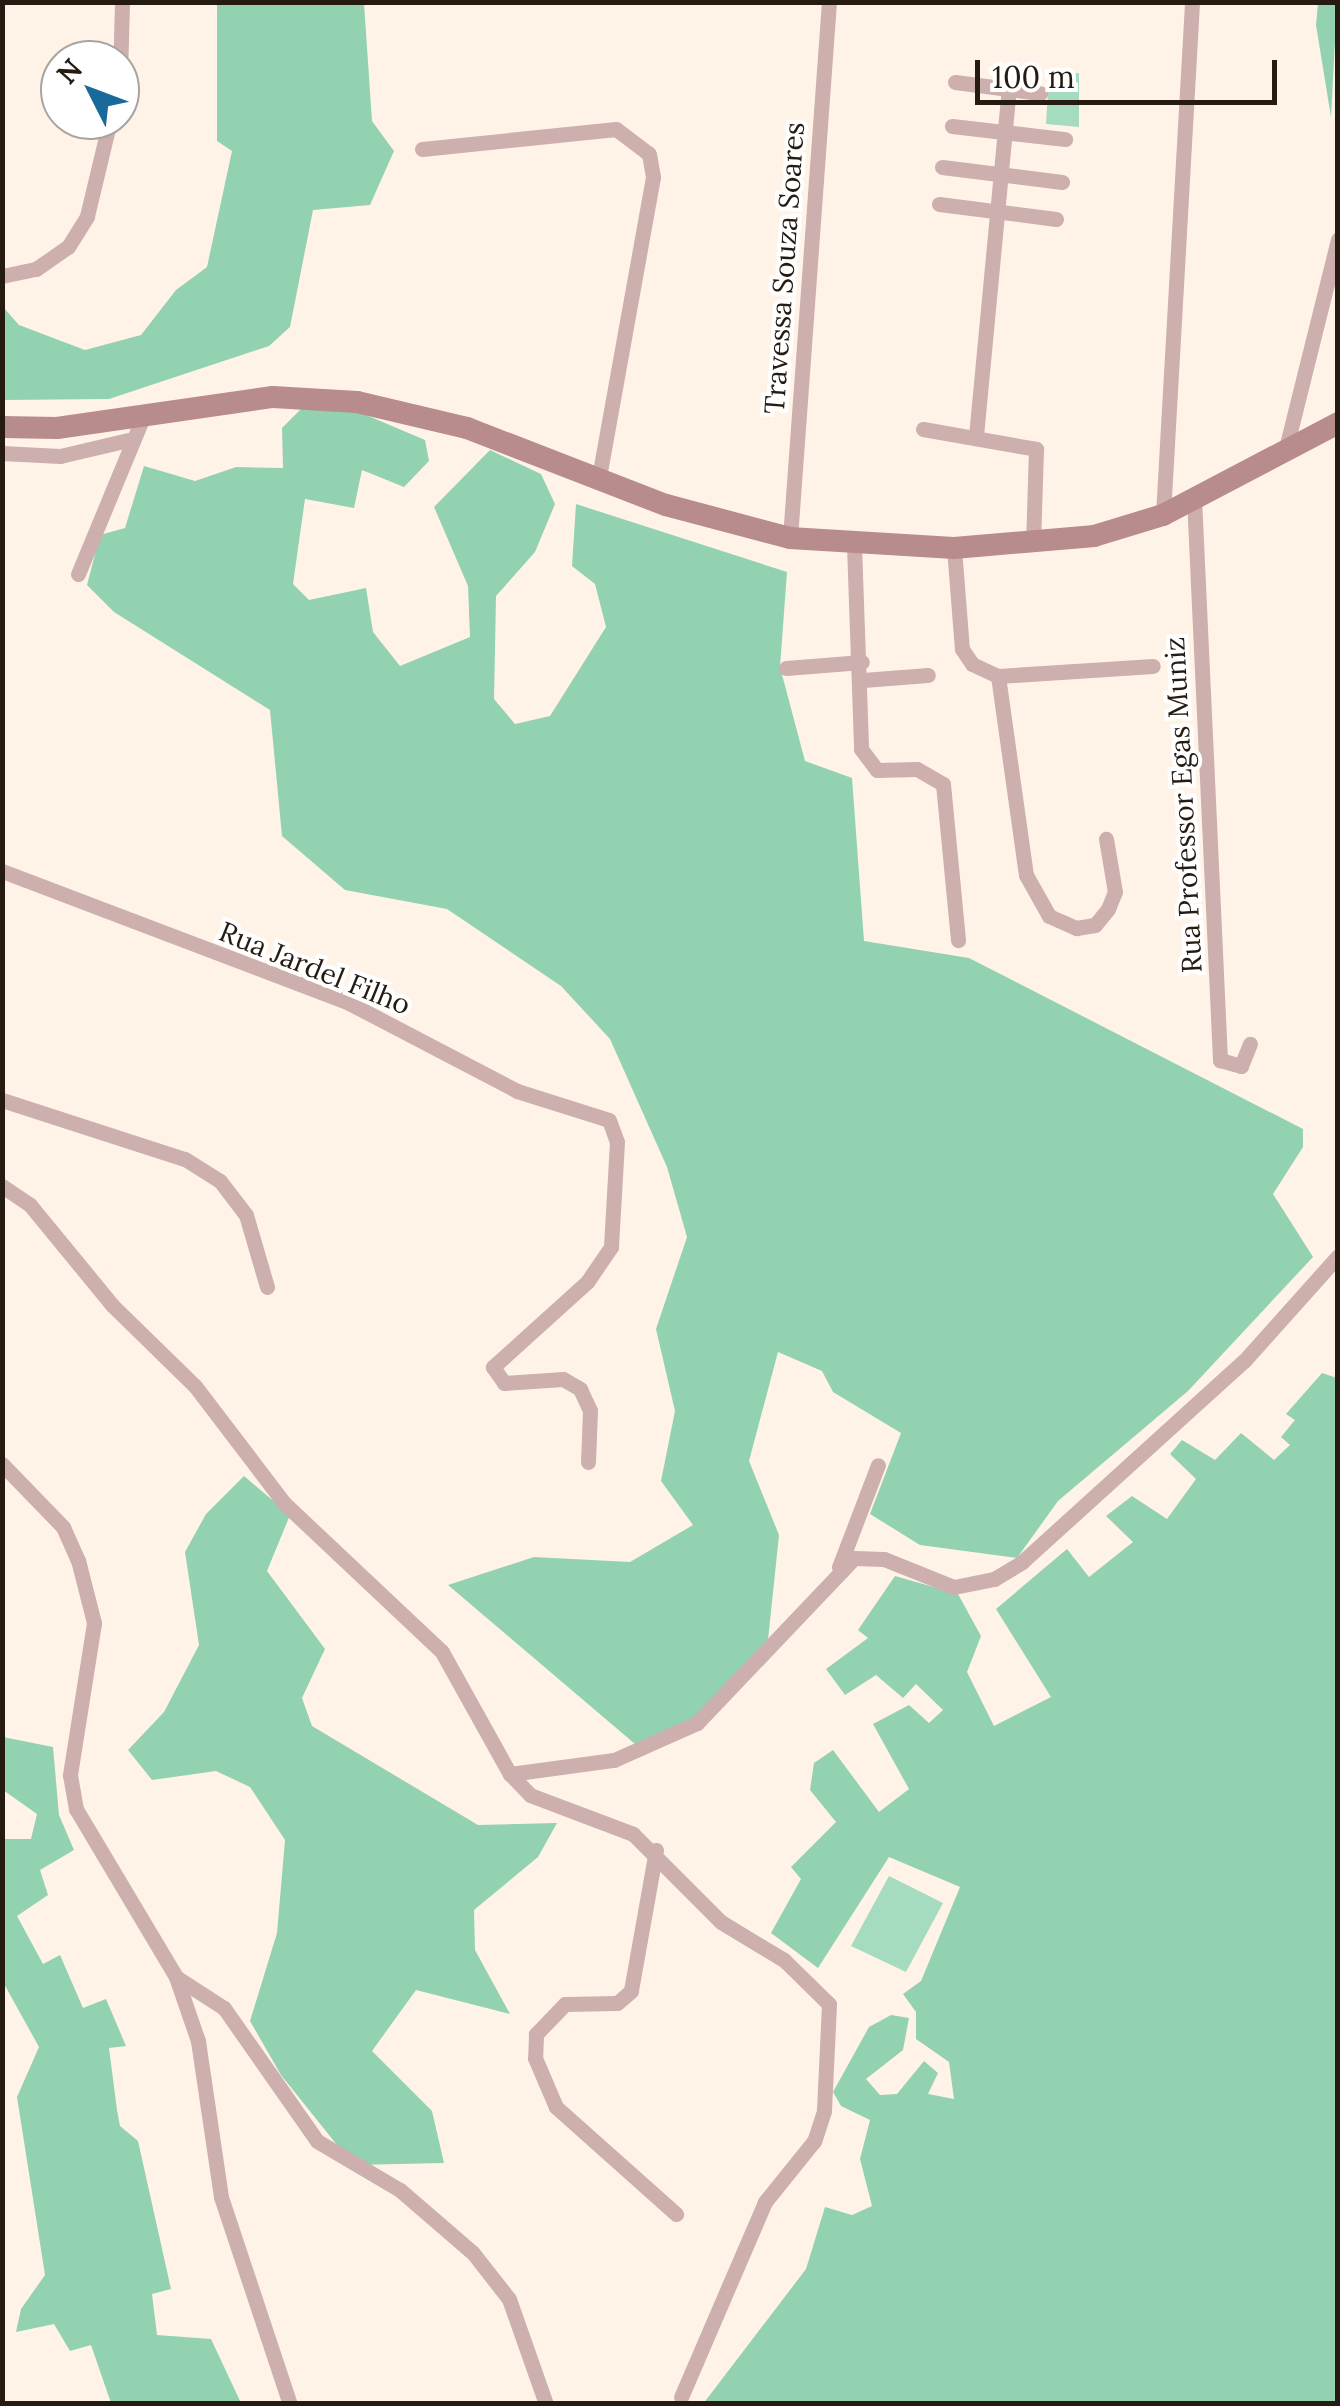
<!DOCTYPE html>
<html>
<head>
<meta charset="utf-8">
<style>
	body { margin:0 }
	#map { position:relative; width:1340px; height:2406px; overflow:hidden; background:#fff3e8; font-family:Lora,serif }
	div>[style] { position:absolute }
	.green>* { inset:0; background:#a5dbbf }
	.forest>* { inset:0; background:#92d2b1 }
	.minor>* { height:15px; margin:-7.5px; padding:0 7.5px; transform-origin:7.5px; border-radius:7.5px; background:#cdafae }
	.secondary>* { height:22px; margin:-11px; padding:0 11px; transform-origin:11px; border-radius:11px; background:#b88c8c }
	span { translate:-50% -50%; white-space:nowrap; text-align:center; line-height:1.15; -webkit-text-stroke:8px #fff; paint-order:stroke }
	.street-label { font-size:28px; color:#251b11 }
	.frame { position:absolute; inset:0; border:5px solid #251b11; pointer-events:none }
	.north { position:absolute; left:40px; top:40px; width:100px; height:100px; box-sizing:border-box; background:#fff; border:2px solid #a8a4a0; border-radius:50%; rotate:312deg; font-size:28px; font-weight:700; line-height:40px; text-align:center; color:#251b11 }
	.north::after { content:''; display:block; margin:auto; width:35px; height:45px; background:#1a699b; clip-path:polygon(50% 0,100% 100%,50% 72%,0 100%) }
	.scale { position:absolute; left:975px; top:60px; width:302px; height:45px; box-sizing:border-box; border:5px solid #251b11; border-top:0; padding-left:12px; font-size:30px; line-height:35px; white-space:nowrap; color:#251b11; -webkit-text-stroke:8px #fff; paint-order:stroke }
</style>
</head>
<body>
<div id="map">
	<div class="green">
		<div style="clip-path:polygon(1079px 73px,1079px 127px,1046px 124px,1049px 75px)"></div>
		<div style="clip-path:polygon(889px 1876px,943px 1903px,906px 1972px,851px 1946px)"></div>
	</div>
	<div class="forest">
		<div style="clip-path:polygon(217px 3px,364px 3px,372px 121px,394px 151px,370px 205px,313px 210px,290px 327px,269px 346px,109px 399px,3px 400px,3px 307px,19px 325px,85px 350px,141px 335px,176px 290px,207px 267px,232px 151px,217px 141px)"></div>
		<div style="clip-path:polygon(1318px 3px,1337px 3px,1331px 117px,1316px 25px)"></div>
		<div style="clip-path:polygon(305px 405px,359px 412px,425px 440px,429px 461px,404px 487px,362px 470px,354px 508px,305px 499px,293px 584px,309px 600px,366px 588px,373px 632px,400px 666px,470px 637px,468px 586px,434px 507px,490px 450px,541px 474px,555px 504px,535px 552px,496px 596px,494px 699px,515px 724px,550px 716px,606px 627px,595px 584px,572px 566px,576px 504px,787px 572px,780px 667px,805px 761px,852px 778px,864px 941px,969px 958px,1303px 1129px,1303px 1147px,1273px 1194px,1313px 1257px,1188px 1391px,1058px 1501px,1017px 1558px,920px 1545px,870px 1514px,901px 1433px,833px 1392px,822px 1371px,778px 1352px,749px 1461px,779px 1535px,768px 1640px,706px 1715px,635px 1744px,448px 1585px,534px 1557px,630px 1562px,693px 1525px,661px 1481px,675px 1411px,656px 1329px,687px 1237px,667px 1167px,610px 1039px,561px 986px,447px 909px,345px 890px,282px 836px,270px 710px,114px 612px,87px 585px,100px 535px,125px 528px,144px 466px,195px 481px,236px 467px,283px 468px,282px 428px)"></div>
		<div style="clip-path:polygon(1322px 1373px,1337px 1378px,1337px 2403px,703px 2404px,806px 2269px,825px 2207px,852px 2215px,872px 2206px,860px 2159px,870px 2120px,841px 2106px,833px 2092px,869px 2027px,891px 2015px,909px 2018px,903px 2050px,866px 2079px,880px 2095px,897px 2094px,924px 2061px,938px 2073px,928px 2094px,954px 2099px,949px 2062px,916px 2039px,916px 2012px,903px 1994px,921px 1981px,960px 1887px,889px 1857px,818px 1968px,771px 1933px,801px 1879px,791px 1867px,836px 1822px,810px 1790px,814px 1763px,833px 1750px,879px 1812px,909px 1789px,873px 1724px,909px 1705px,929px 1723px,943px 1710px,916px 1684px,903px 1698px,876px 1675px,845px 1695px,826px 1669px,868px 1638px,858px 1630px,895px 1576px,958px 1594px,981px 1636px,967px 1672px,994px 1726px,1051px 1697px,996px 1609px,1067px 1549px,1089px 1577px,1133px 1542px,1106px 1516px,1132px 1496px,1167px 1519px,1196px 1479px,1170px 1454px,1182px 1440px,1215px 1460px,1241px 1433px,1274px 1460px,1290px 1445px,1281px 1437px,1295px 1420px,1286px 1414px)"></div>
		<div style="clip-path:polygon(244px 1476px,290px 1515px,267px 1571px,325px 1649px,302px 1698px,312px 1726px,478px 1825px,557px 1823px,538px 1857px,474px 1910px,475px 1950px,510px 2014px,416px 1990px,372px 2051px,432px 2111px,444px 2163px,353px 2165px,281px 2075px,250px 2021px,277px 1933px,285px 1840px,250px 1787px,216px 1771px,152px 1780px,128px 1750px,164px 1712px,199px 1645px,185px 1552px,206px 1514px)"></div>
		<div style="clip-path:polygon(3px 1737px,53px 1747px,59px 1815px,74px 1850px,40px 1870px,48px 1895px,17px 1916px,43px 1964px,60px 1955px,83px 2008px,106px 1999px,126px 2046px,109px 2048px,117px 2110px,120px 2126px,138px 2141px,171px 2289px,152px 2294px,157px 2335px,211px 2339px,241px 2403px,111px 2403px,91px 2345px,70px 2351px,54px 2324px,16px 2332px,21px 2309px,45px 2275px,17px 2097px,39px 2047px,3px 1982px,2px 1839px,31px 1839px,37px 1814px,3px 1790px)"></div>
	</div>
	<div class="minor">
		<div style="left:120px;top:75px;width:73px;rotate:-88.4deg"></div>
		<div style="left:955px;top:82px;width:86px;rotate:7.4deg"></div>
		<div style="left:952px;top:126px;width:114px;rotate:6.6deg"></div>
		<div style="left:422px;top:149px;width:195px;rotate:-5.9deg"></div>
		<div style="left:616px;top:129px;width:41px;rotate:37.1deg"></div>
		<div style="left:649px;top:154px;width:23px;rotate:80deg"></div>
		<div style="left:653px;top:177px;width:310px;rotate:100.2deg"></div>
		<div style="left:942px;top:167px;width:121px;rotate:7.1deg"></div>
		<div style="left:939px;top:204px;width:118px;rotate:7.3deg"></div>
		<div style="left:2px;top:276px;width:35px;rotate:-12deg"></div>
		<div style="left:36px;top:269px;width:39px;rotate:-35deg"></div>
		<div style="left:68px;top:247px;width:36px;rotate:-58deg"></div>
		<div style="left:87px;top:216px;width:99px;rotate:-76.5deg"></div>
		<div style="left:923px;top:429px;width:115px;rotate:10deg"></div>
		<div style="left:1036px;top:449px;width:95px;rotate:91.8deg"></div>
		<div style="left:976px;top:436px;width:350px;rotate:-84.6deg"></div>
		<div style="left:1287px;top:444px;width:211px;rotate:-76deg"></div>
		<div style="left:2px;top:453px;width:58px;rotate:3deg"></div>
		<div style="left:60px;top:456px;width:70px;rotate:-13.2deg"></div>
		<div style="left:1194px;top:498px;width:563px;rotate:87.35deg"></div>
		<div style="left:1220px;top:1060px;width:22px;rotate:16deg"></div>
		<div style="left:1241px;top:1066px;width:24px;rotate:-68deg"></div>
		<div style="left:1163px;top:515px;width:514px;rotate:-86.76deg"></div>
		<div style="left:790px;top:538px;width:537px;rotate:-85.84deg"></div>
		<div style="left:854px;top:545px;width:204px;rotate:88deg"></div>
		<div style="left:861px;top:749px;width:26px;rotate:53deg"></div>
		<div style="left:877px;top:770px;width:40px;rotate:-1.4deg"></div>
		<div style="left:917px;top:769px;width:30px;rotate:30deg"></div>
		<div style="left:943px;top:784px;width:157px;rotate:84.5deg"></div>
		<div style="left:954px;top:548px;width:101px;rotate:85.5deg"></div>
		<div style="left:962px;top:649px;width:18px;rotate:56deg"></div>
		<div style="left:972px;top:664px;width:29px;rotate:25deg"></div>
		<div style="left:998px;top:676px;width:155px;rotate:-3.7deg"></div>
		<div style="left:78px;top:574px;width:170px;rotate:-67.5deg"></div>
		<div style="left:786px;top:668px;width:76px;rotate:-4.5deg"></div>
		<div style="left:998px;top:676px;width:201px;rotate:82deg"></div>
		<div style="left:1026px;top:875px;width:47px;rotate:60.7deg"></div>
		<div style="left:1049px;top:916px;width:30px;rotate:24deg"></div>
		<div style="left:1076px;top:928px;width:19px;rotate:-9deg"></div>
		<div style="left:1095px;top:925px;width:21px;rotate:-51deg"></div>
		<div style="left:1108px;top:909px;width:18px;rotate:-68deg"></div>
		<div style="left:1115px;top:892px;width:54px;rotate:-99.6deg"></div>
		<div style="left:863px;top:680px;width:65px;rotate:-4.4deg"></div>
		<div style="left:2px;top:871px;width:371px;rotate:20.8deg"></div>
		<div style="left:349px;top:1003px;width:190px;rotate:27.6deg"></div>
		<div style="left:517px;top:1091px;width:96px;rotate:17.5deg"></div>
		<div style="left:609px;top:1120px;width:23px;rotate:70deg"></div>
		<div style="left:617px;top:1142px;width:105px;rotate:93.3deg"></div>
		<div style="left:611px;top:1247px;width:42px;rotate:124.4deg"></div>
		<div style="left:587px;top:1282px;width:127px;rotate:137.9deg"></div>
		<div style="left:493px;top:1367px;width:19px;rotate:55deg"></div>
		<div style="left:504px;top:1383px;width:59px;rotate:-3.9deg"></div>
		<div style="left:563px;top:1379px;width:20px;rotate:30deg"></div>
		<div style="left:580px;top:1389px;width:23px;rotate:65deg"></div>
		<div style="left:590px;top:1410px;width:52px;rotate:92.2deg"></div>
		<div style="left:2px;top:1100px;width:192px;rotate:17.9deg"></div>
		<div style="left:185px;top:1159px;width:41px;rotate:32.2deg"></div>
		<div style="left:220px;top:1181px;width:43px;rotate:52.6deg"></div>
		<div style="left:246px;top:1215px;width:75px;rotate:73.7deg"></div>
		<div style="left:2px;top:1186px;width:34px;rotate:34deg"></div>
		<div style="left:30px;top:1205px;width:129px;rotate:50.6deg"></div>
		<div style="left:112px;top:1305px;width:116px;rotate:44.3deg"></div>
		<div style="left:195px;top:1386px;width:147px;rotate:52.7deg"></div>
		<div style="left:284px;top:1503px;width:217px;rotate:43.3deg"></div>
		<div style="left:442px;top:1652px;width:140px;rotate:60.9deg"></div>
		<div style="left:510px;top:1774px;width:29px;rotate:46deg"></div>
		<div style="left:530px;top:1795px;width:110px;rotate:20.7deg"></div>
		<div style="left:633px;top:1834px;width:124px;rotate:45deg"></div>
		<div style="left:721px;top:1922px;width:74px;rotate:31.1deg"></div>
		<div style="left:784px;top:1960px;width:63px;rotate:44.4deg"></div>
		<div style="left:829px;top:2004px;width:107px;rotate:92.7deg"></div>
		<div style="left:824px;top:2111px;width:32px;rotate:108deg"></div>
		<div style="left:814px;top:2141px;width:78px;rotate:128.8deg"></div>
		<div style="left:765px;top:2202px;width:212px;rotate:113.3deg"></div>
		<div style="left:2px;top:1464px;width:88px;rotate:45.9deg"></div>
		<div style="left:63px;top:1527px;width:36px;rotate:66deg"></div>
		<div style="left:78px;top:1560px;width:65px;rotate:75.7deg"></div>
		<div style="left:94px;top:1623px;width:154px;rotate:99deg"></div>
		<div style="left:70px;top:1775px;width:35px;rotate:80deg"></div>
		<div style="left:76px;top:1809px;width:196px;rotate:59.2deg"></div>
		<div style="left:176px;top:1977px;width:68px;rotate:71deg"></div>
		<div style="left:198px;top:2041px;width:158px;rotate:81.6deg"></div>
		<div style="left:221px;top:2197px;width:218px;rotate:71.6deg"></div>
		<div style="left:839px;top:1567px;width:109px;rotate:-69.1deg"></div>
		<div style="left:510px;top:1774px;width:105px;rotate:-7.7deg"></div>
		<div style="left:614px;top:1760px;width:91px;rotate:-24deg"></div>
		<div style="left:697px;top:1723px;width:228px;rotate:-46.4deg"></div>
		<div style="left:854px;top:1558px;width:30px;rotate:2deg"></div>
		<div style="left:884px;top:1559px;width:75px;rotate:21.8deg"></div>
		<div style="left:954px;top:1587px;width:41px;rotate:-11.3deg"></div>
		<div style="left:994px;top:1579px;width:33px;rotate:-31deg"></div>
		<div style="left:1022px;top:1562px;width:299px;rotate:-42.2deg"></div>
		<div style="left:1244px;top:1361px;width:141px;rotate:-48.2deg"></div>
		<div style="left:656px;top:1850px;width:143px;rotate:100.1deg"></div>
		<div style="left:631px;top:1991px;width:18px;rotate:139deg"></div>
		<div style="left:617px;top:2003px;width:52px;rotate:178.9deg"></div>
		<div style="left:565px;top:2004px;width:42px;rotate:134deg"></div>
		<div style="left:536px;top:2034px;width:24px;rotate:92deg"></div>
		<div style="left:535px;top:2058px;width:53px;rotate:66.8deg"></div>
		<div style="left:556px;top:2107px;width:161px;rotate:41.7deg"></div>
		<div style="left:176px;top:1977px;width:57px;rotate:32.9deg"></div>
		<div style="left:224px;top:2008px;width:162px;rotate:55deg"></div>
		<div style="left:317px;top:2141px;width:96px;rotate:30.6deg"></div>
		<div style="left:400px;top:2190px;width:96px;rotate:40.8deg"></div>
		<div style="left:473px;top:2253px;width:58px;rotate:52deg"></div>
		<div style="left:509px;top:2299px;width:111px;rotate:70.6deg"></div>
	</div>
	<div class="secondary">
		<div style="left:2px;top:427px;width:55px;rotate:1deg"></div>
		<div style="left:57px;top:428px;width:218px;rotate:-8.2deg"></div>
		<div style="left:273px;top:397px;width:84px;rotate:3.4deg"></div>
		<div style="left:357px;top:402px;width:113px;rotate:13.3deg"></div>
		<div style="left:467px;top:428px;width:213px;rotate:21.2deg"></div>
		<div style="left:666px;top:505px;width:128px;rotate:14.9deg"></div>
		<div style="left:790px;top:538px;width:164px;rotate:3.5deg"></div>
		<div style="left:954px;top:548px;width:141px;rotate:-4.9deg"></div>
		<div style="left:1094px;top:536px;width:72px;rotate:-16.9deg"></div>
		<div style="left:1163px;top:515px;width:198px;rotate:-27.7deg"></div>
	</div>
	<div class="street-label">
		<span style="left:784px;top:268px;rotate:-86deg">Travessa Souza Soares</span>
		<span style="left:1183px;top:805px;rotate:-93deg">Rua Professor Egas Muniz</span>
		<span style="left:315px;top:968px;rotate:22deg">Rua Jardel Filho</span>
	</div>
	<div class="frame"></div>
	<div class="north">N</div>
	<div class="scale">100 m</div>
</div>
</body>
</html>
